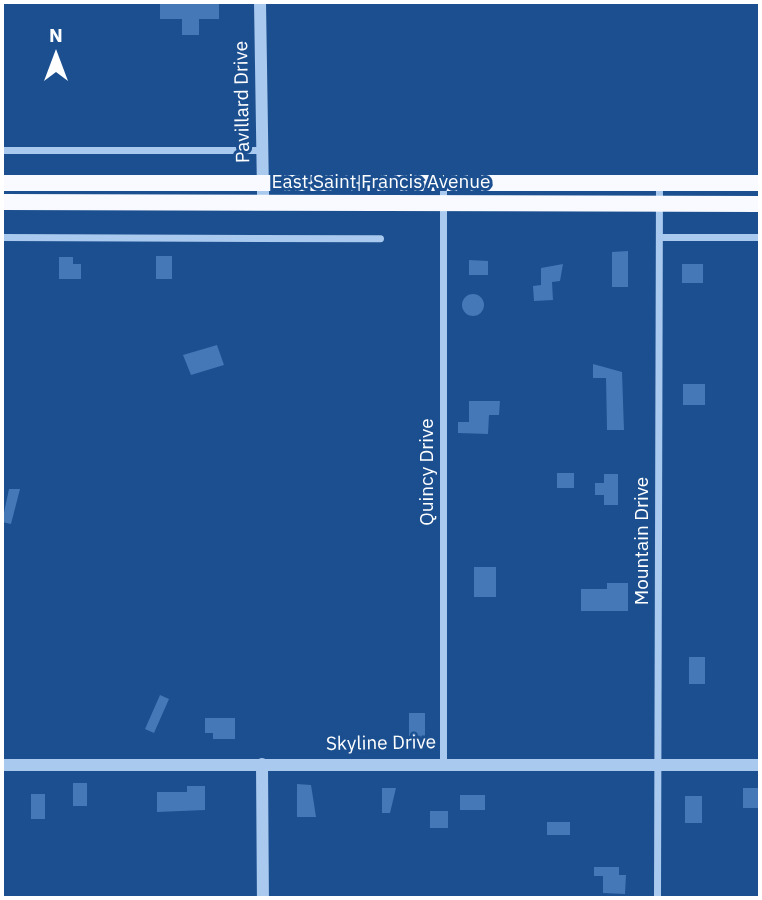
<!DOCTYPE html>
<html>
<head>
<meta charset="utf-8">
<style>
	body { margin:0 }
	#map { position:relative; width:762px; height:900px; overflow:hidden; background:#1b4f8f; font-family:"IBM Plex Sans",sans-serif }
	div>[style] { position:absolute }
	.building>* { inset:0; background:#4478b7 }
	.round { border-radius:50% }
	.minor>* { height:7px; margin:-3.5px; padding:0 3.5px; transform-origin:3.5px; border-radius:3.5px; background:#a9c9ee }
	.tertiary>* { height:12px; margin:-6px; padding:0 6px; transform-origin:6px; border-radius:6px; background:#a9c9ee }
	.trunk>* { height:16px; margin:-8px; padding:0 8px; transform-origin:8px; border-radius:8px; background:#f8faff }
	span { translate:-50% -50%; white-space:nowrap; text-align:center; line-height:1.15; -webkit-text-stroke:6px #1b4f8f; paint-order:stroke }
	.street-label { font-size:19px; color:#fff }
	.frame { position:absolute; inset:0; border:4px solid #fff; pointer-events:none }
	.north { position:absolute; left:21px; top:21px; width:70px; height:70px; -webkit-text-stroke:5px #1b4f8f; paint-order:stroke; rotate:0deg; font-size:19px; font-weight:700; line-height:28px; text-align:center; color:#fff }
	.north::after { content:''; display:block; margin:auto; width:24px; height:32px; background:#fff; clip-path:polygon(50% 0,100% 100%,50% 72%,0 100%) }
</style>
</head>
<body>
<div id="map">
	<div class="building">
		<div style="clip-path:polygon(160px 2px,219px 2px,219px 19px,199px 19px,199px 35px,182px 35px,182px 19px,160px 19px)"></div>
		<div style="clip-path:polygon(628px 251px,628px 287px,612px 287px,612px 252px)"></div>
		<div style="clip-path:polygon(156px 256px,172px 256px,172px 279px,156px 279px)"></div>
		<div style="clip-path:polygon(59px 257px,73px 257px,73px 264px,81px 264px,81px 279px,59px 279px)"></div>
		<div style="clip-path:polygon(469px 260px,488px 261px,488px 275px,469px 275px)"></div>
		<div style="clip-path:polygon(563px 264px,560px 281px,552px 282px,553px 300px,534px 301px,533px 286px,541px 285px,541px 268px)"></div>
		<div style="clip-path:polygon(682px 264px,703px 264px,703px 283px,682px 283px)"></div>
		<div class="round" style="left:462px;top:294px;width:22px;height:22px"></div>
		<div style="clip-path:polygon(217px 345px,224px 365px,191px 375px,183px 355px)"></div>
		<div style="clip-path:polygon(593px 364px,622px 372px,624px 430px,607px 430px,606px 378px,593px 378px)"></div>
		<div style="clip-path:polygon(683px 384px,705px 384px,705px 405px,683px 405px)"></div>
		<div style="clip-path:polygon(469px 401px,500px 401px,499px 415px,489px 415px,488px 434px,458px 433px,458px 422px,469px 422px)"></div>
		<div style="clip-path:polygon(557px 473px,574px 473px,574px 488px,557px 488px)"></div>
		<div style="clip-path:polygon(604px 474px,618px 474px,618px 505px,604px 505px,604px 495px,595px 495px,595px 483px,604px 483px)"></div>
		<div style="clip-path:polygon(9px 489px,20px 489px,11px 524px,2px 522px)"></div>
		<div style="clip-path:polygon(474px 567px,496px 567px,496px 597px,474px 597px)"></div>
		<div style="clip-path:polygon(607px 583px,628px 583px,628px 611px,581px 611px,581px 589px,607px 589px)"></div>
		<div style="clip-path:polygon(689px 657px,705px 657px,705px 684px,689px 684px)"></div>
		<div style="clip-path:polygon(160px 695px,169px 699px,154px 733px,145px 729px)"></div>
		<div style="clip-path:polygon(409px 713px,425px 713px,425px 740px,409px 740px)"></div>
		<div style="clip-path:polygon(205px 718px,235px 718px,235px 739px,213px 739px,213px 733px,205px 733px)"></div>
		<div style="clip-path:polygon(73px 783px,87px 783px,87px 806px,73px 806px)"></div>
		<div style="clip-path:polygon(297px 784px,311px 785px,316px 817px,297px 817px)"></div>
		<div style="clip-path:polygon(187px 786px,205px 786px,205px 810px,157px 812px,157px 792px,187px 792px)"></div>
		<div style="clip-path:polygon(382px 788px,396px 788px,390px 813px,382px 813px)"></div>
		<div style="clip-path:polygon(743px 788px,760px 788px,760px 808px,743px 808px)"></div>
		<div style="clip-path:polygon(31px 794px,45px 794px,45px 819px,31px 819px)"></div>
		<div style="clip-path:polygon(460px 795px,485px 795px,485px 810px,460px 810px)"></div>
		<div style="clip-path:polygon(685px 796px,702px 796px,702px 823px,685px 823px)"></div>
		<div style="clip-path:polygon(430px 811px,448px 811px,448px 828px,430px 828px)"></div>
		<div style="clip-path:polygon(547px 822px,570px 822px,570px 835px,547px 835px)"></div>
		<div style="clip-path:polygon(594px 867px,619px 867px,619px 875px,626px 875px,625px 894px,603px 893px,603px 876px,594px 876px)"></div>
	</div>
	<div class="minor">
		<div style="left:2px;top:150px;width:260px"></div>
		<div style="left:2px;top:237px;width:378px;rotate:0.2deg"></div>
		<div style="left:659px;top:237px;width:101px"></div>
		<div style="left:443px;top:761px;width:577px;rotate:-90deg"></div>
		<div style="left:657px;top:898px;width:715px;rotate:-89.84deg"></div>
	</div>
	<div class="tertiary">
		<div style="left:260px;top:2px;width:200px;rotate:89.1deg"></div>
		<div style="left:262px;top:764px;width:134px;rotate:89.6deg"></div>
		<div style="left:2px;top:765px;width:758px"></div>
	</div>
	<div class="trunk">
		<div style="left:2px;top:183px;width:758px"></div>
		<div style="left:2px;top:202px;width:758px;rotate:0.15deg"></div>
	</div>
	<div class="street-label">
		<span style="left:242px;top:102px;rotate:-91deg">Pavillard Drive</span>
		<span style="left:381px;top:182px">East Saint Francis Avenue</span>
		<span style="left:427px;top:472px;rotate:-90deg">Quincy Drive</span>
		<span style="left:642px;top:541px;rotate:-90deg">Mountain Drive</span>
		<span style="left:381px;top:743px;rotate:-1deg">Skyline Drive</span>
	</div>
	<div class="frame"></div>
	<div class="north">N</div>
</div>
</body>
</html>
